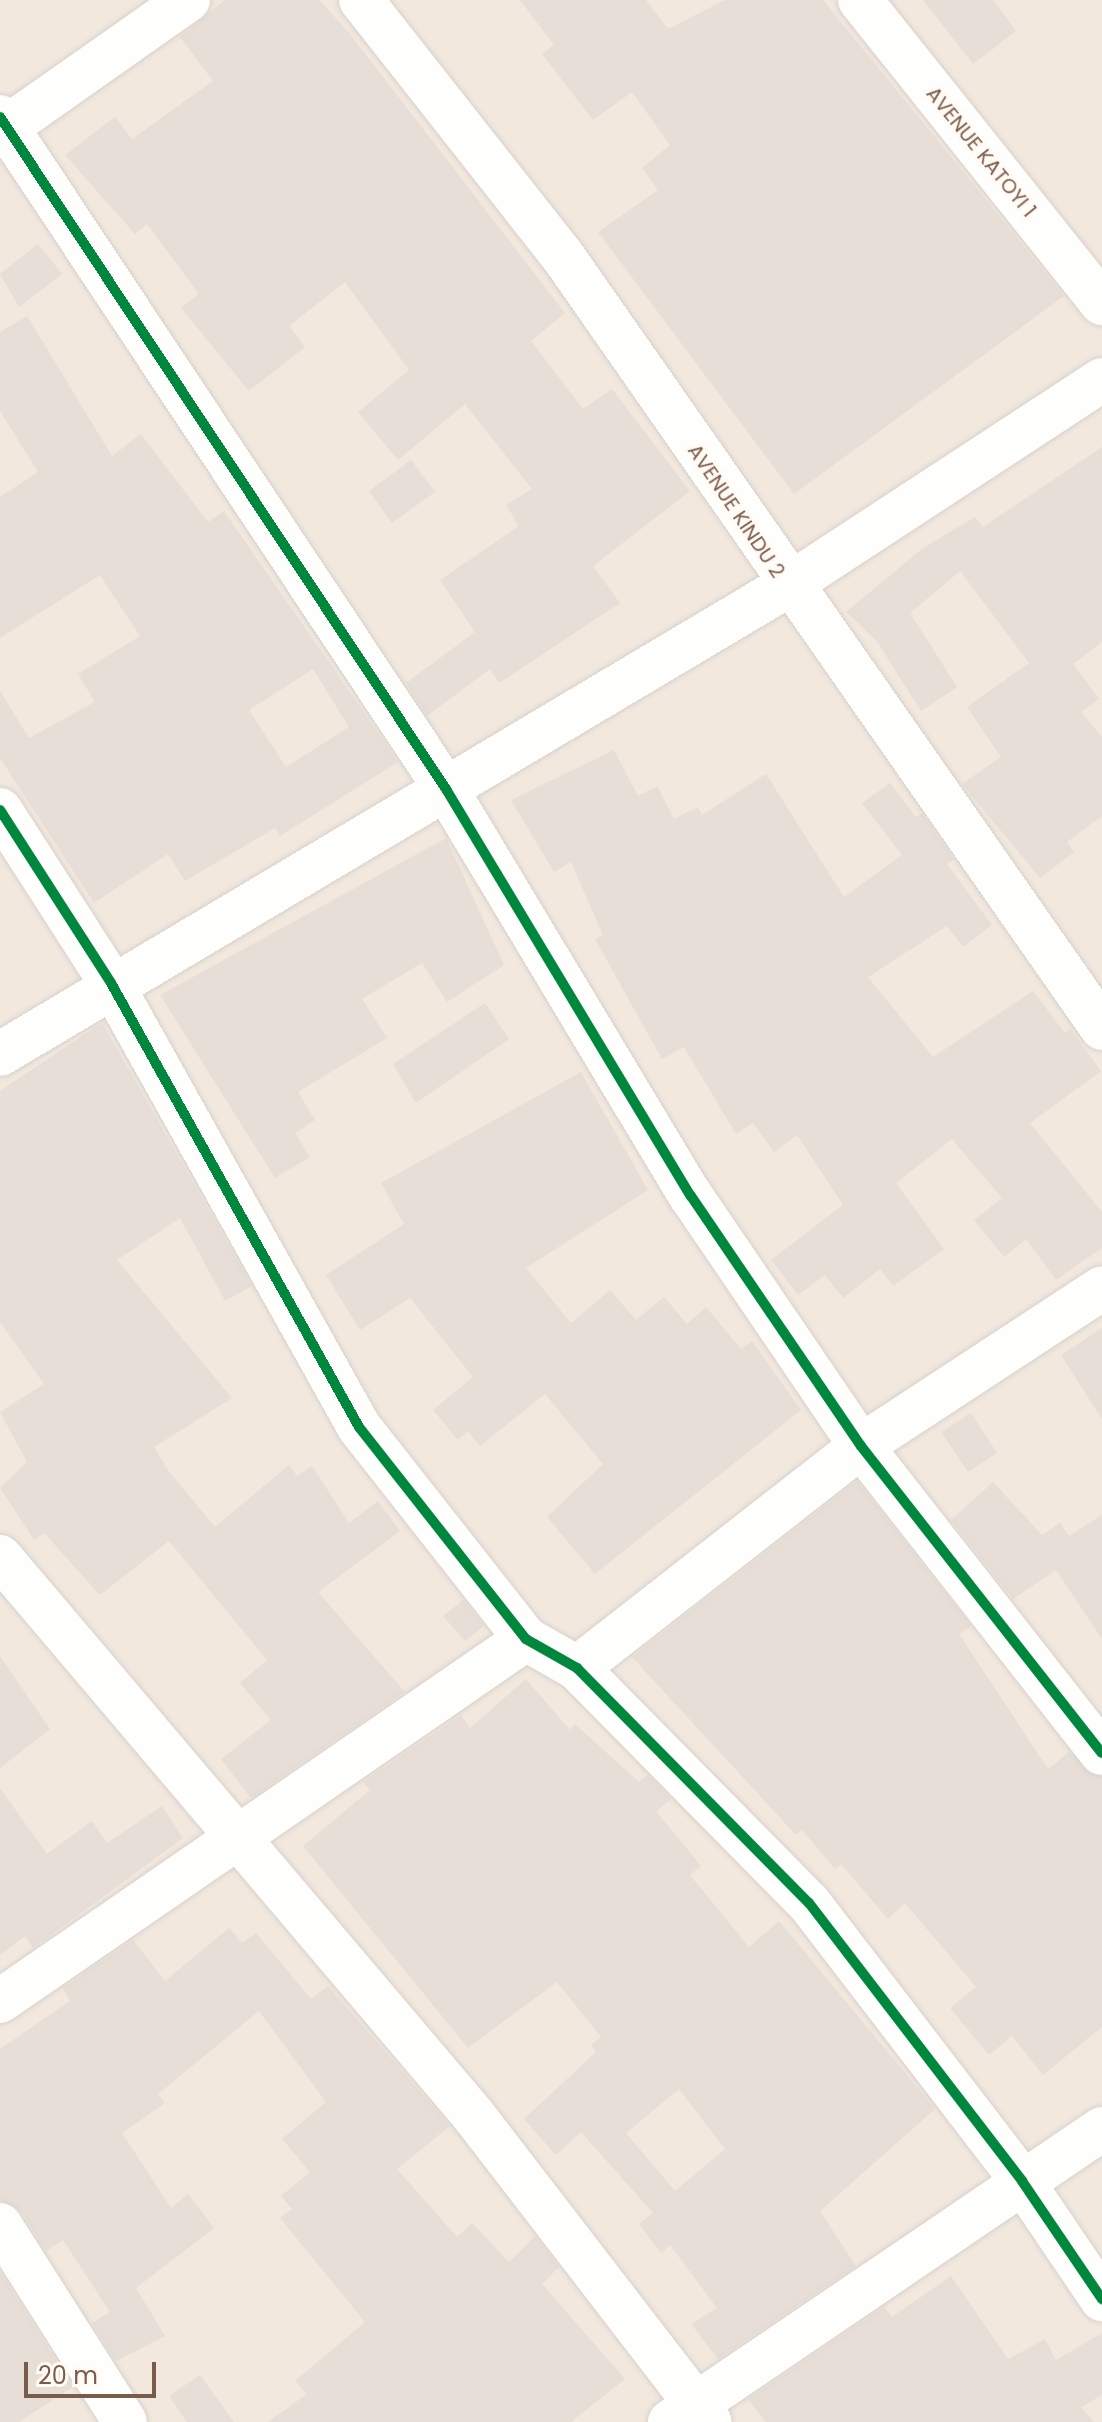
<!DOCTYPE html>
<html>
<head>
<meta charset="utf-8">
<style>
	body { margin:0 }
	#map { position:relative; width:1102px; height:2422px; overflow:hidden; background:#f9f5f0; font-family:Poppins,sans-serif }
	div>[style] { position:absolute }
	.residential>* { inset:0; background:#f2e8de }
	.building>* { inset:0; background:#e6ded7 }
	.roads { filter:drop-shadow(0 0 2px #d7d1cb) drop-shadow(0 0 2px #d7d1cb) }
	.minor>* { height:44px; margin:-22px; padding:0 22px; transform-origin:22px; border-radius:22px; background:#fefefd }
	.cycleway>* { height:10px; margin:-5px; padding:0 5px; transform-origin:5px; border-radius:5px; background:#00873e }
	span { translate:-50% -50%; white-space:nowrap; text-align:center; line-height:1.15; -webkit-text-stroke:6px #fffaf3; paint-order:stroke }
	.street-label { font-size:20px; color:#7a5c4d }
	.scale { position:absolute; left:24px; top:2362px; width:132px; height:36px; box-sizing:border-box; border:4px solid #7a5c4d; border-top:0; padding-left:10px; font-size:24px; line-height:28px; white-space:nowrap; color:#7a5c4d; -webkit-text-stroke:6px #fffaf3; paint-order:stroke }
</style>
</head>
<body>
<div id="map">
	<div class="residential">
		<div style="clip-path:polygon(0 0,1102px 0,1102px 2422px,0 2422px)"></div>
	</div>
	<div class="building">
		<div style="clip-path:polygon(225px 0,319px 0,347px 30px,565px 313px,531px 341px,583px 409px,612px 389px,690px 491px,593px 566px,620px 603px,499px 683px,490px 669px,427px 716px,406px 683px,475px 632px,440px 580px,519px 526px,506px 505px,532px 489px,465px 404px,398px 460px,358px 412px,409px 370px,345px 282px,289px 326px,305px 347px,249px 391px,181px 308px,199px 294px,147px 224px,135px 234px,65px 155px,115px 117px,132px 139px,213px 81px,180px 37px)"></div>
		<div style="clip-path:polygon(520px 0,646px 0,668px 29px,725px 0,823px 0,1064px 296px,794px 494px,598px 232px,658px 190px,642px 168px,670px 145px,632px 92px,593px 120px,542px 54px,554px 45px)"></div>
		<div style="clip-path:polygon(923px 0,993px 0,1016px 31px,973px 64px)"></div>
		<div style="clip-path:polygon(38px 244px,62px 274px,19px 307px,0 274px)"></div>
		<div style="clip-path:polygon(evenodd,27px 316px,112px 456px,141px 434px,208px 522px,224px 511px,398px 762px,280px 836px,275px 828px,185px 881px,168px 854px,94px 903px,0 758px,0 691px,29px 738px,95px 702px,78px 674px,140px 636px,100px 575px,0 638px,0 497px,38px 472px,0 411px,0 332px,27px 316px,313px 669px,349px 727px,286px 767px,249px 710px,313px 669px)"></div>
		<div style="clip-path:polygon(1102px 447px,1102px 642px,1073px 664px,1099px 699px,1081px 712px,1102px 737px,1102px 816px,1067px 842px,1074px 852px,1040px 878px,962px 784px,1001px 757px,967px 707px,1029px 663px,960px 571px,910px 613px,957px 687px,921px 711px,876px 640px,846px 612px,923px 548px,975px 517px,983px 527px)"></div>
		<div style="clip-path:polygon(411px 460px,435px 492px,392px 523px,369px 491px)"></div>
		<div style="clip-path:polygon(614px 750px,638px 796px,657px 786px,674px 819px,698px 807px,702px 815px,766px 774px,844px 897px,902px 855px,862px 803px,890px 783px,916px 817px,922px 813px,954px 860px,947px 864px,992px 925px,963px 947px,947px 926px,868px 977px,933px 1057px,1033px 991px,1065px 1033px,1070px 1029px,1101px 1071px,1030px 1123px,1102px 1212px,1102px 1248px,1056px 1280px,1026px 1239px,1004px 1257px,974px 1220px,1002px 1198px,952px 1139px,896px 1183px,944px 1249px,893px 1286px,880px 1269px,843px 1298px,825px 1275px,798px 1295px,771px 1260px,843px 1205px,797px 1135px,774px 1152px,753px 1123px,736px 1134px,684px 1047px,662px 1059px,595px 939px,603px 935px,571px 862px,554px 872px,511px 800px)"></div>
		<div style="clip-path:polygon(446px 838px,504px 965px,447px 1002px,422px 963px,362px 999px,387px 1038px,298px 1092px,315px 1120px,295px 1133px,310px 1157px,275px 1178px,160px 995px)"></div>
		<div style="clip-path:polygon(485px 1003px,509px 1039px,416px 1103px,393px 1064px)"></div>
		<div style="clip-path:polygon(102px 1023px,252px 1286px,225px 1301px,180px 1218px,117px 1260px,232px 1398px,154px 1447px,167px 1469px,215px 1527px,289px 1465px,297px 1476px,312px 1466px,349px 1523px,378px 1501px,400px 1531px,318px 1592px,405px 1692px,251px 1798px,221px 1759px,271px 1720px,240px 1683px,267px 1660px,169px 1541px,100px 1595px,44px 1533px,34px 1540px,0 1488px,27px 1462px,0 1412px,44px 1384px,0 1322px,0 1091px)"></div>
		<div style="clip-path:polygon(581px 1072px,648px 1190px,526px 1268px,571px 1323px,610px 1290px,636px 1320px,664px 1297px,687px 1324px,706px 1307px,741px 1349px,752px 1341px,801px 1410px,595px 1574px,547px 1517px,603px 1464px,545px 1394px,480px 1446px,468px 1431px,458px 1440px,433px 1410px,473px 1377px,410px 1298px,360px 1330px,326px 1275px,404px 1224px,381px 1183px)"></div>
		<div style="clip-path:polygon(1102px 1328px,1102px 1419px,1061px 1355px)"></div>
		<div style="clip-path:polygon(971px 1413px,997px 1453px,968px 1472px,941px 1432px)"></div>
		<div style="clip-path:polygon(857px 1481px,971px 1626px,959px 1634px,1048px 1769px,1069px 1752px,1102px 1777px,1102px 2027px,1043px 2075px,1012px 2036px,989px 2055px,950px 2008px,976px 1987px,905px 1903px,888px 1919px,841px 1864px,835px 1869px,802px 1830px,796px 1835px,632px 1657px)"></div>
		<div style="clip-path:polygon(993px 1482px,1042px 1535px,1060px 1523px,1069px 1536px,1102px 1515px,1102px 1639px,1056px 1570px,1013px 1599px,951px 1520px)"></div>
		<div style="clip-path:polygon(463px 1600px,484px 1626px,465px 1641px,443px 1616px)"></div>
		<div style="clip-path:polygon(0 1656px,50px 1729px,0 1768px)"></div>
		<div style="clip-path:polygon(evenodd,526px 1679px,570px 1730px,575px 1724px,639px 1782px,648px 1775px,671px 1799px,656px 1811px,701px 1866px,690px 1875px,749px 1947px,779px 1921px,935px 2109px,820px 2211px,856px 2266px,718px 2359px,691px 2324px,717px 2308px,670px 2245px,661px 2253px,639px 2224px,653px 2213px,581px 2132px,556px 2155px,524px 2119px,596px 2052px,591px 2045px,601px 2037px,557px 1982px,468px 2048px,303px 1846px,370px 1790px,363px 1782px,461px 1715px,470px 1728px,526px 1679px,679px 2089px,725px 2149px,675px 2191px,626px 2133px,679px 2089px)"></div>
		<div style="clip-path:polygon(0 1788px,47px 1854px,92px 1821px,107px 1843px,162px 1806px,183px 1838px,33px 1948px,25px 1936px,0 1955px)"></div>
		<div style="clip-path:polygon(229px 1928px,242px 1943px,256px 1933px,311px 1999px,328px 1986px,450px 2126px,397px 2169px,457px 2237px,472px 2223px,509px 2262px,535px 2236px,559px 2267px,542px 2284px,625px 2379px,571px 2422px,268px 2422px,307px 2394px,295px 2381px,365px 2322px,280px 2218px,292px 2209px,281px 2196px,310px 2172px,282px 2139px,326px 2102px,259px 2011px,158px 2094px,165px 2103px,122px 2133px,171px 2208px,188px 2194px,214px 2228px,136px 2288px,165px 2336px,116px 2361px,92px 2323px,110px 2312px,63px 2240px,46px 2251px,21px 2211px,0 2200px,0 2049px,70px 2001px,63px 1988px,133px 1940px,165px 1981px)"></div>
		<div style="clip-path:polygon(0 2272px,73px 2387px,19px 2422px,0 2422px)"></div>
		<div style="clip-path:polygon(951px 2276px,1008px 2359px,1045px 2339px,1056px 2360px,1102px 2333px,1102px 2395px,1081px 2407px,1094px 2422px,766px 2422px,748px 2399px,884px 2307px,892px 2317px)"></div>
		<div style="clip-path:polygon(200px 2375px,234px 2422px,187px 2422px,169px 2396px)"></div>
	</div>
	<div class="roads">
		<div class="minor">
			<div style="left:361px;top:0;width:325px;rotate:51.8deg"></div>
			<div style="left:562px;top:255px;width:943px;rotate:55.06deg"></div>
			<div style="left:860px;top:0;width:388px;rotate:51.4deg"></div>
			<div style="left:0;top:117px;width:807px;rotate:56.43deg"></div>
			<div style="left:446px;top:789px;width:475px;rotate:59deg"></div>
			<div style="left:691px;top:1196px;width:302px;rotate:55.8deg"></div>
			<div style="left:861px;top:1446px;width:390px;rotate:51.9deg"></div>
			<div style="left:0;top:132px;width:230px;rotate:-35.1deg"></div>
			<div style="left:0;top:810px;width:206px;rotate:57.3deg"></div>
			<div style="left:111px;top:983px;width:509px;rotate:60.81deg"></div>
			<div style="left:359px;top:1427px;width:270px;rotate:51.8deg"></div>
			<div style="left:526px;top:1639px;width:59px;rotate:29.6deg"></div>
			<div style="left:577px;top:1668px;width:330px;rotate:45.4deg"></div>
			<div style="left:809px;top:1903px;width:350px;rotate:52.5deg"></div>
			<div style="left:1022px;top:2181px;width:143px;rotate:55.9deg"></div>
			<div style="left:0;top:1054px;width:916px;rotate:-30.74deg"></div>
			<div style="left:787px;top:586px;width:376px;rotate:-33.2deg"></div>
			<div style="left:0;top:1557px;width:733px;rotate:49.7deg"></div>
			<div style="left:474px;top:2116px;width:386px;rotate:52.4deg"></div>
			<div style="left:577px;top:1668px;width:360px;rotate:-38deg"></div>
			<div style="left:861px;top:1446px;width:288px;rotate:-33.2deg"></div>
			<div style="left:0;top:2001px;width:639px;rotate:-34.54deg"></div>
			<div style="left:0;top:2225px;width:233px;rotate:57.6deg"></div>
			<div style="left:670px;top:2422px;width:522px;rotate:-34.15deg"></div>
		</div>
	</div>
	<div class="cycleway">
		<div style="left:0;top:117px;width:807px;rotate:56.43deg"></div>
		<div style="left:446px;top:789px;width:475px;rotate:59deg"></div>
		<div style="left:691px;top:1196px;width:302px;rotate:55.8deg"></div>
		<div style="left:861px;top:1446px;width:390px;rotate:51.9deg"></div>
		<div style="left:0;top:810px;width:206px;rotate:57.3deg"></div>
		<div style="left:111px;top:983px;width:509px;rotate:60.81deg"></div>
		<div style="left:359px;top:1427px;width:270px;rotate:51.8deg"></div>
		<div style="left:526px;top:1639px;width:59px;rotate:29.6deg"></div>
		<div style="left:577px;top:1668px;width:330px;rotate:45.4deg"></div>
		<div style="left:809px;top:1903px;width:350px;rotate:52.5deg"></div>
		<div style="left:1022px;top:2181px;width:143px;rotate:55.9deg"></div>
	</div>
	<div class="street-label">
		<span style="left:981px;top:152px;rotate:51deg">AVENUE KATOYI 1</span>
		<span style="left:736px;top:511px;rotate:56deg">AVENUE KINDU 2</span>
	</div>
	<div class="scale">20 m</div>
</div>
</body>
</html>
